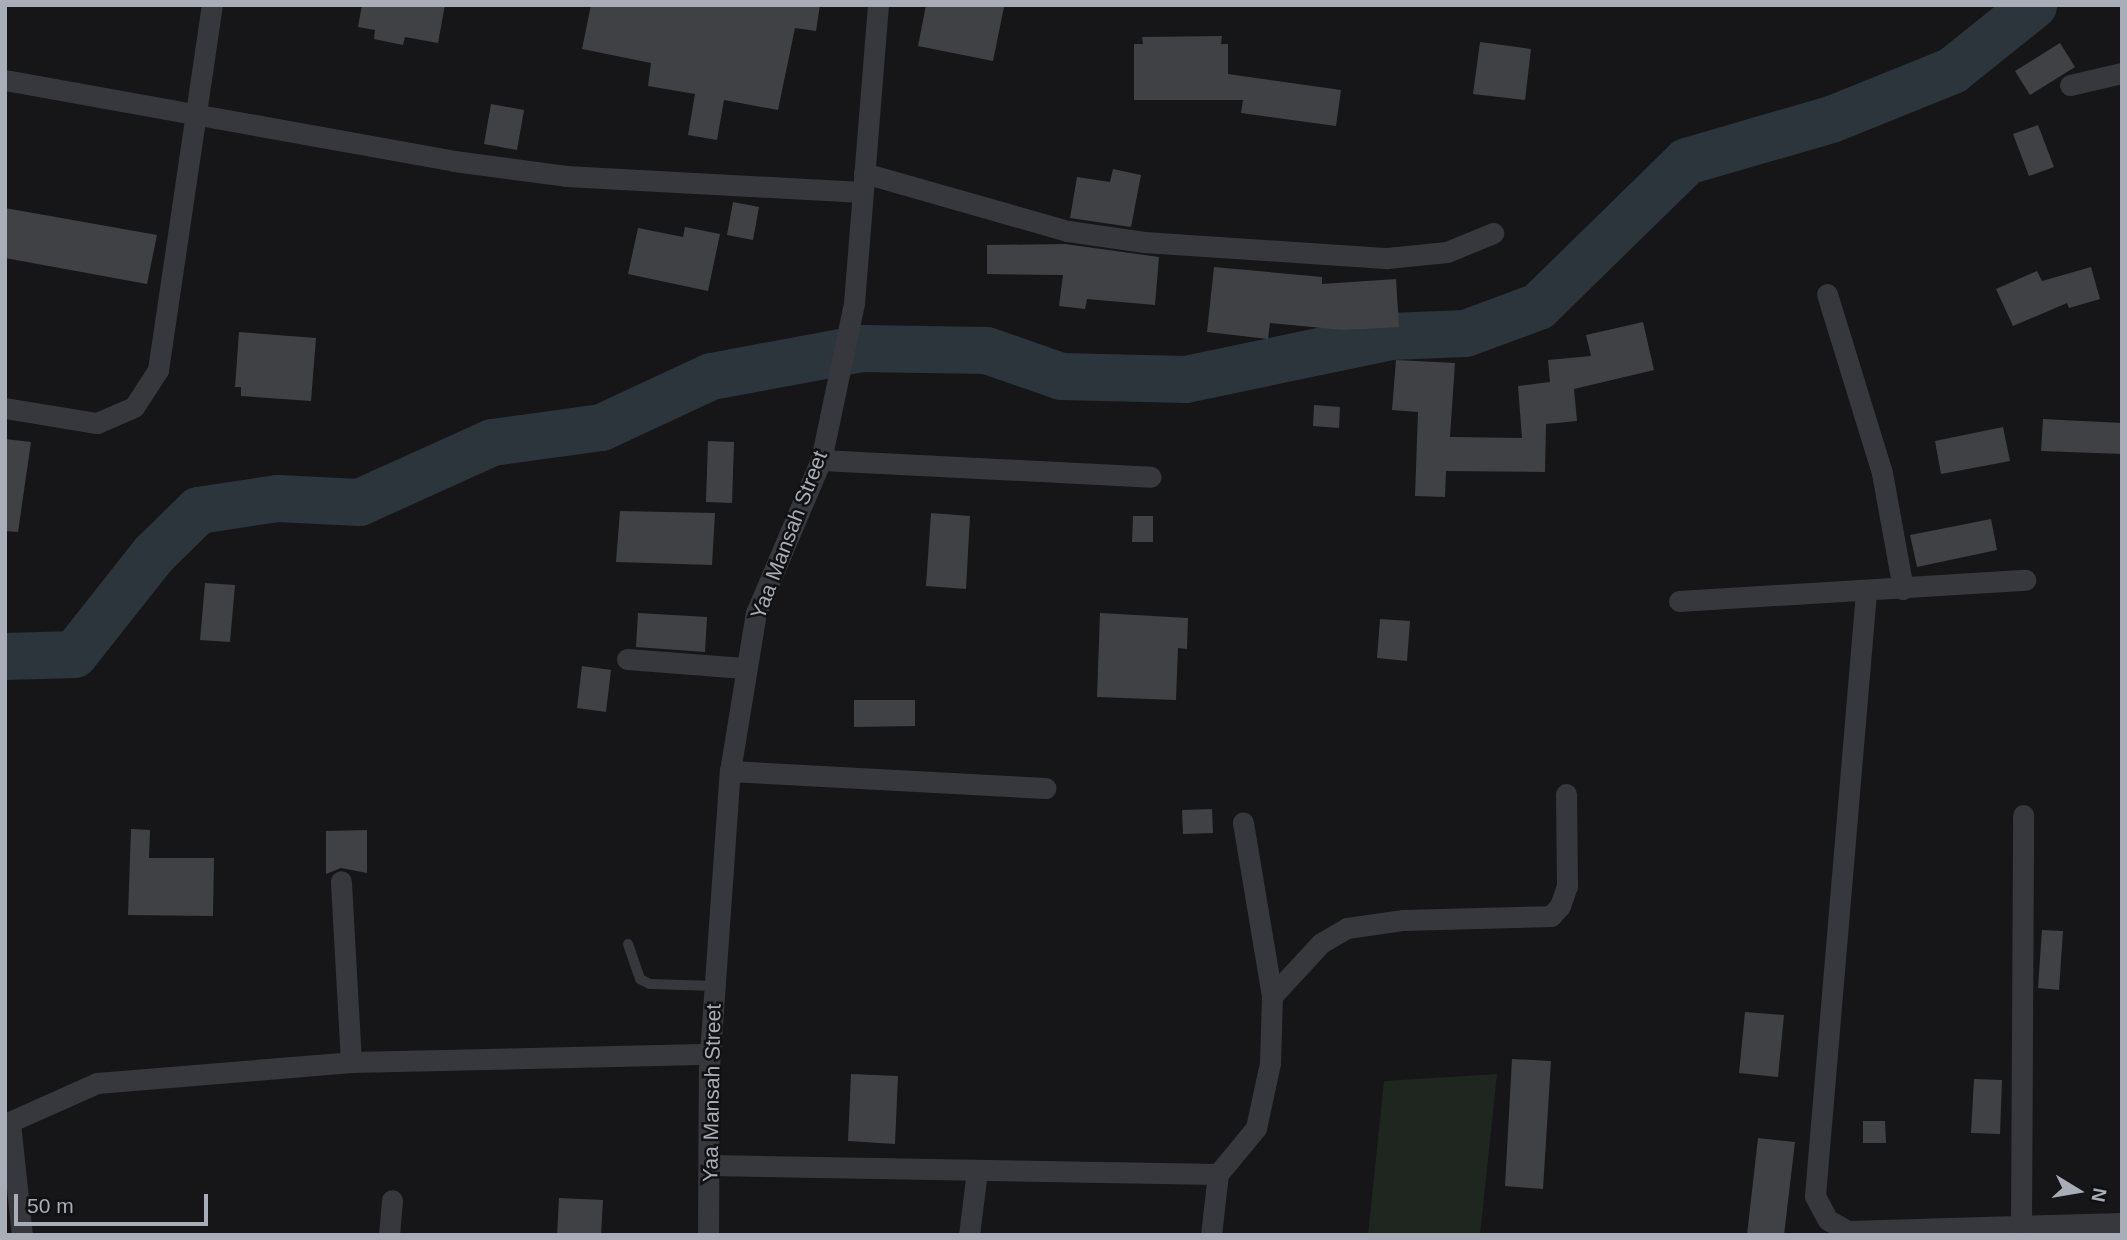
<!DOCTYPE html>
<html>
<head>
<meta charset="utf-8">
<style>
	body { margin:0 }
	#map { position:relative; width:2127px; height:1240px; overflow:hidden; background:#161618; font-family:Helvetica,sans-serif }
	div>[style] { position:absolute }
	.green>* { inset:0; background:#1e261f }
	.river>* { height:47px; margin:-23.5px; padding:0 23.5px; transform-origin:23.5px; border-radius:23.5px; background:#2c353c }
	.building>* { inset:0; background:#404145 }
	.service>* { height:10px; margin:-5px; padding:0 5px; transform-origin:5px; border-radius:5px; background:#37383d }
	.minor>* { height:21px; margin:-10.5px; padding:0 10.5px; transform-origin:10.5px; border-radius:10.5px; background:#37383d }
	span { translate:-50% -50%; white-space:nowrap; text-align:center; line-height:1.15; -webkit-text-stroke:5px #111113; paint-order:stroke }
	.street-label { font-size:21px; color:#a8adb8 }
	.frame { position:absolute; inset:0; border:7px solid #a8adb8; pointer-events:none }
	.north { position:absolute; left:2043px; top:1156px; width:70px; height:70px; -webkit-text-stroke:5px #111113; paint-order:stroke; rotate:101deg; font-size:19px; font-weight:700; line-height:28px; text-align:center; color:#a8adb8 }
	.north::after { content:''; display:block; margin:auto; width:24px; height:32px; background:#a8adb8; clip-path:polygon(50% 0,100% 100%,50% 72%,0 100%) }
	.scale { position:absolute; left:14px; top:1194px; width:194px; height:32px; box-sizing:border-box; border:4px solid #a8adb8; border-top:0; padding-left:9px; font-size:21px; line-height:24px; white-space:nowrap; color:#a8adb8; -webkit-text-stroke:5px #111113; paint-order:stroke }
</style>
</head>
<body>
<div id="map">
	<div class="green">
		<div style="clip-path:polygon(1497px 1074px,1480px 1235px,1368px 1235px,1384px 1081px)"></div>
	</div>
	<div class="river">
		<div style="left:5px;top:656px;width:69px;rotate:-1.7deg"></div>
		<div style="left:74px;top:654px;width:127px;rotate:-51.7deg"></div>
		<div style="left:153px;top:554px;width:63px;rotate:-44.4deg"></div>
		<div style="left:198px;top:510px;width:80px;rotate:-8.6deg"></div>
		<div style="left:277px;top:498px;width:82px;rotate:2.8deg"></div>
		<div style="left:359px;top:502px;width:146px;rotate:-24.3deg"></div>
		<div style="left:492px;top:442px;width:110px;rotate:-7.8deg"></div>
		<div style="left:601px;top:427px;width:121px;rotate:-24.9deg"></div>
		<div style="left:711px;top:376px;width:154px;rotate:-10.5deg"></div>
		<div style="left:862px;top:348px;width:124px;rotate:0.9deg"></div>
		<div style="left:986px;top:350px;width:79px;rotate:19.1deg"></div>
		<div style="left:1061px;top:376px;width:124px;rotate:1.4deg"></div>
		<div style="left:1185px;top:379px;width:209px;rotate:-11.8deg"></div>
		<div style="left:1390px;top:336px;width:75px;rotate:-2.3deg"></div>
		<div style="left:1465px;top:333px;width:78px;rotate:-20.3deg"></div>
		<div style="left:1538px;top:306px;width:207px;rotate:-44.4deg"></div>
		<div style="left:1686px;top:161px;width:151px;rotate:-16.2deg"></div>
		<div style="left:1831px;top:119px;width:131px;rotate:-22deg"></div>
		<div style="left:1952px;top:70px;width:104px;rotate:-38.7deg"></div>
	</div>
	<div class="building">
		<div style="clip-path:polygon(362px 5px,445px 5px,438px 43px,405px 37px,403px 45px,374px 39px,375px 30px,358px 27px)"></div>
		<div style="clip-path:polygon(591px 5px,820px 5px,816px 31px,795px 28px,778px 110px,724px 100px,717px 140px,688px 135px,695px 94px,648px 86px,651px 63px,582px 49px)"></div>
		<div style="clip-path:polygon(926px 5px,1004px 7px,993px 61px,918px 46px)"></div>
		<div style="clip-path:polygon(1222px 36px,1221px 44px,1228px 44px,1228px 74px,1341px 90px,1336px 126px,1241px 113px,1243px 100px,1134px 100px,1134px 44px,1143px 44px,1142px 37px)"></div>
		<div style="clip-path:polygon(1480px 42px,1531px 49px,1525px 100px,1473px 94px)"></div>
		<div style="clip-path:polygon(2060px 43px,2075px 67px,2030px 95px,2015px 71px)"></div>
		<div style="clip-path:polygon(491px 104px,524px 110px,517px 150px,484px 144px)"></div>
		<div style="clip-path:polygon(2038px 125px,2054px 167px,2029px 176px,2013px 134px)"></div>
		<div style="clip-path:polygon(1113px 169px,1141px 175px,1131px 227px,1070px 218px,1077px 177px,1110px 182px)"></div>
		<div style="clip-path:polygon(733px 202px,759px 207px,753px 240px,727px 235px)"></div>
		<div style="clip-path:polygon(5px 208px,157px 235px,147px 284px,5px 258px)"></div>
		<div style="clip-path:polygon(685px 227px,720px 234px,708px 291px,628px 274px,638px 228px,683px 237px)"></div>
		<div style="clip-path:polygon(1065px 244px,1159px 257px,1155px 305px,1087px 299px,1085px 309px,1059px 306px,1063px 275px,987px 274px,987px 245px)"></div>
		<div style="clip-path:polygon(1214px 267px,1322px 277px,1322px 284px,1396px 279px,1399px 327px,1344px 330px,1270px 323px,1268px 339px,1207px 332px)"></div>
		<div style="clip-path:polygon(2091px 267px,2100px 299px,2069px 308px,2067px 303px,2013px 326px,1996px 289px,2037px 271px,2042px 281px)"></div>
		<div style="clip-path:polygon(1643px 322px,1654px 370px,1574px 389px,1577px 421px,1546px 424px,1545px 472px,1446px 471px,1445px 497px,1415px 496px,1418px 412px,1392px 410px,1396px 360px,1455px 363px,1450px 437px,1522px 438px,1518px 386px,1550px 382px,1548px 360px,1591px 356px,1586px 335px)"></div>
		<div style="clip-path:polygon(239px 332px,316px 338px,311px 401px,241px 396px,241px 387px,235px 387px)"></div>
		<div style="clip-path:polygon(1314px 405px,1340px 407px,1339px 428px,1313px 426px)"></div>
		<div style="clip-path:polygon(2043px 419px,2122px 423px,2122px 454px,2041px 451px)"></div>
		<div style="clip-path:polygon(2003px 427px,2010px 461px,1941px 474px,1935px 441px)"></div>
		<div style="clip-path:polygon(5px 439px,31px 442px,18px 532px,5px 531px)"></div>
		<div style="clip-path:polygon(708px 441px,734px 442px,732px 503px,706px 502px)"></div>
		<div style="clip-path:polygon(620px 511px,715px 513px,712px 565px,616px 562px)"></div>
		<div style="clip-path:polygon(931px 513px,970px 516px,966px 589px,926px 586px)"></div>
		<div style="clip-path:polygon(1133px 516px,1153px 516px,1153px 542px,1132px 542px)"></div>
		<div style="clip-path:polygon(1991px 519px,1997px 550px,1917px 567px,1910px 535px)"></div>
		<div style="clip-path:polygon(205px 583px,235px 585px,230px 642px,200px 640px)"></div>
		<div style="clip-path:polygon(638px 613px,707px 617px,705px 652px,636px 647px)"></div>
		<div style="clip-path:polygon(1100px 613px,1188px 618px,1187px 649px,1178px 648px,1176px 700px,1097px 697px)"></div>
		<div style="clip-path:polygon(1380px 619px,1410px 621px,1407px 661px,1377px 658px)"></div>
		<div style="clip-path:polygon(582px 666px,611px 670px,606px 712px,577px 708px)"></div>
		<div style="clip-path:polygon(854px 700px,915px 700px,915px 726px,854px 727px)"></div>
		<div style="clip-path:polygon(1212px 809px,1213px 833px,1183px 834px,1182px 810px)"></div>
		<div style="clip-path:polygon(131px 829px,150px 830px,149px 858px,214px 858px,213px 916px,128px 915px)"></div>
		<div style="clip-path:polygon(367px 830px,367px 873px,341px 868px,326px 874px,326px 831px)"></div>
		<div style="clip-path:polygon(2042px 930px,2063px 931px,2059px 990px,2038px 988px)"></div>
		<div style="clip-path:polygon(1745px 1012px,1784px 1015px,1778px 1077px,1739px 1073px)"></div>
		<div style="clip-path:polygon(1512px 1059px,1551px 1061px,1543px 1189px,1505px 1186px)"></div>
		<div style="clip-path:polygon(851px 1074px,898px 1076px,895px 1144px,848px 1141px)"></div>
		<div style="clip-path:polygon(1974px 1079px,2002px 1080px,2000px 1134px,1971px 1133px)"></div>
		<div style="clip-path:polygon(1863px 1121px,1885px 1121px,1886px 1143px,1863px 1143px)"></div>
		<div style="clip-path:polygon(1758px 1138px,1795px 1142px,1784px 1235px,1747px 1235px)"></div>
		<div style="clip-path:polygon(559px 1198px,603px 1200px,601px 1235px,557px 1235px)"></div>
	</div>
	<div class="service">
		<div style="left:628px;top:944px;width:37px;rotate:71deg"></div>
		<div style="left:640px;top:979px;width:11px;rotate:27deg"></div>
		<div style="left:650px;top:984px;width:65px;rotate:1.8deg"></div>
	</div>
	<div class="minor">
		<div style="left:5px;top:80px;width:456px;rotate:10.2deg"></div>
		<div style="left:454px;top:161px;width:113px;rotate:7.6deg"></div>
		<div style="left:566px;top:176px;width:296px;rotate:3.1deg"></div>
		<div style="left:2070px;top:85px;width:53px;rotate:-13deg"></div>
		<div style="left:864px;top:173px;width:212px;rotate:15.9deg"></div>
		<div style="left:1068px;top:231px;width:77px;rotate:8.2deg"></div>
		<div style="left:1144px;top:242px;width:244px;rotate:3.8deg"></div>
		<div style="left:1387px;top:258px;width:60px;rotate:-5.7deg"></div>
		<div style="left:1447px;top:252px;width:50px;rotate:-22.4deg"></div>
		<div style="left:1827px;top:294px;width:187px;rotate:72.9deg"></div>
		<div style="left:1882px;top:473px;width:118px;rotate:79.7deg"></div>
		<div style="left:5px;top:408px;width:93px;rotate:9.3deg"></div>
		<div style="left:97px;top:423px;width:40px;rotate:-23.4deg"></div>
		<div style="left:134px;top:407px;width:44px;rotate:-57deg"></div>
		<div style="left:158px;top:370px;width:369px;rotate:-81.6deg"></div>
		<div style="left:821px;top:460px;width:330px;rotate:2.9deg"></div>
		<div style="left:1866px;top:592px;width:606px;rotate:94.83deg"></div>
		<div style="left:1815px;top:1196px;width:27px;rotate:62deg"></div>
		<div style="left:1828px;top:1220px;width:23px;rotate:29deg"></div>
		<div style="left:1848px;top:1231px;width:274px;rotate:-1.7deg"></div>
		<div style="left:1679px;top:601px;width:347px;rotate:-3.5deg"></div>
		<div style="left:627px;top:659px;width:117px;rotate:4.4deg"></div>
		<div style="left:730px;top:771px;width:316px;rotate:3.1deg"></div>
		<div style="left:1272px;top:996px;width:72px;rotate:-47.2deg"></div>
		<div style="left:1321px;top:943px;width:30px;rotate:-30deg"></div>
		<div style="left:1347px;top:928px;width:57px;rotate:-8.1deg"></div>
		<div style="left:1403px;top:920px;width:148px;rotate:-1.5deg"></div>
		<div style="left:1551px;top:916px;width:13px;rotate:-48deg"></div>
		<div style="left:1560px;top:906px;width:21px;rotate:-71deg"></div>
		<div style="left:1567px;top:886px;width:92px;rotate:-90.6deg"></div>
		<div style="left:351px;top:1062px;width:360px;rotate:-1.3deg"></div>
		<div style="left:10px;top:1123px;width:113px;rotate:83.9deg"></div>
		<div style="left:5px;top:1124px;width:101px;rotate:-24deg"></div>
		<div style="left:97px;top:1083px;width:255px;rotate:-4.7deg"></div>
		<div style="left:351px;top:1062px;width:181px;rotate:-93.2deg"></div>
		<div style="left:711px;top:1165px;width:507px;rotate:1.02deg"></div>
		<div style="left:2021px;top:1226px;width:411px;rotate:-89.7deg"></div>
		<div style="left:389px;top:1235px;width:35px;rotate:-85deg"></div>
		<div style="left:708px;top:1235px;width:167px;rotate:-89.7deg"></div>
		<div style="left:709px;top:1068px;width:298px;rotate:-86deg"></div>
		<div style="left:730px;top:771px;width:160px;rotate:-80.7deg"></div>
		<div style="left:756px;top:613px;width:166px;rotate:-67deg"></div>
		<div style="left:821px;top:460px;width:160px;rotate:-78.1deg"></div>
		<div style="left:854px;top:303px;width:299px;rotate:-85.4deg"></div>
		<div style="left:969px;top:1235px;width:64px;rotate:-82.9deg"></div>
		<div style="left:1211px;top:1235px;width:61px;rotate:-83.5deg"></div>
		<div style="left:1218px;top:1174px;width:60px;rotate:-50.4deg"></div>
		<div style="left:1256px;top:1128px;width:66px;rotate:-77.8deg"></div>
		<div style="left:1270px;top:1063px;width:67px;rotate:-88.3deg"></div>
		<div style="left:1272px;top:996px;width:176px;rotate:-99.5deg"></div>
	</div>
	<div class="street-label">
		<span style="left:789px;top:535px;rotate:-69deg">Yaa Mansah Street</span>
		<span style="left:712px;top:1093px;rotate:-89deg">Yaa Mansah Street</span>
	</div>
	<div class="frame"></div>
	<div class="north">N</div>
	<div class="scale">50 m</div>
</div>
</body>
</html>
